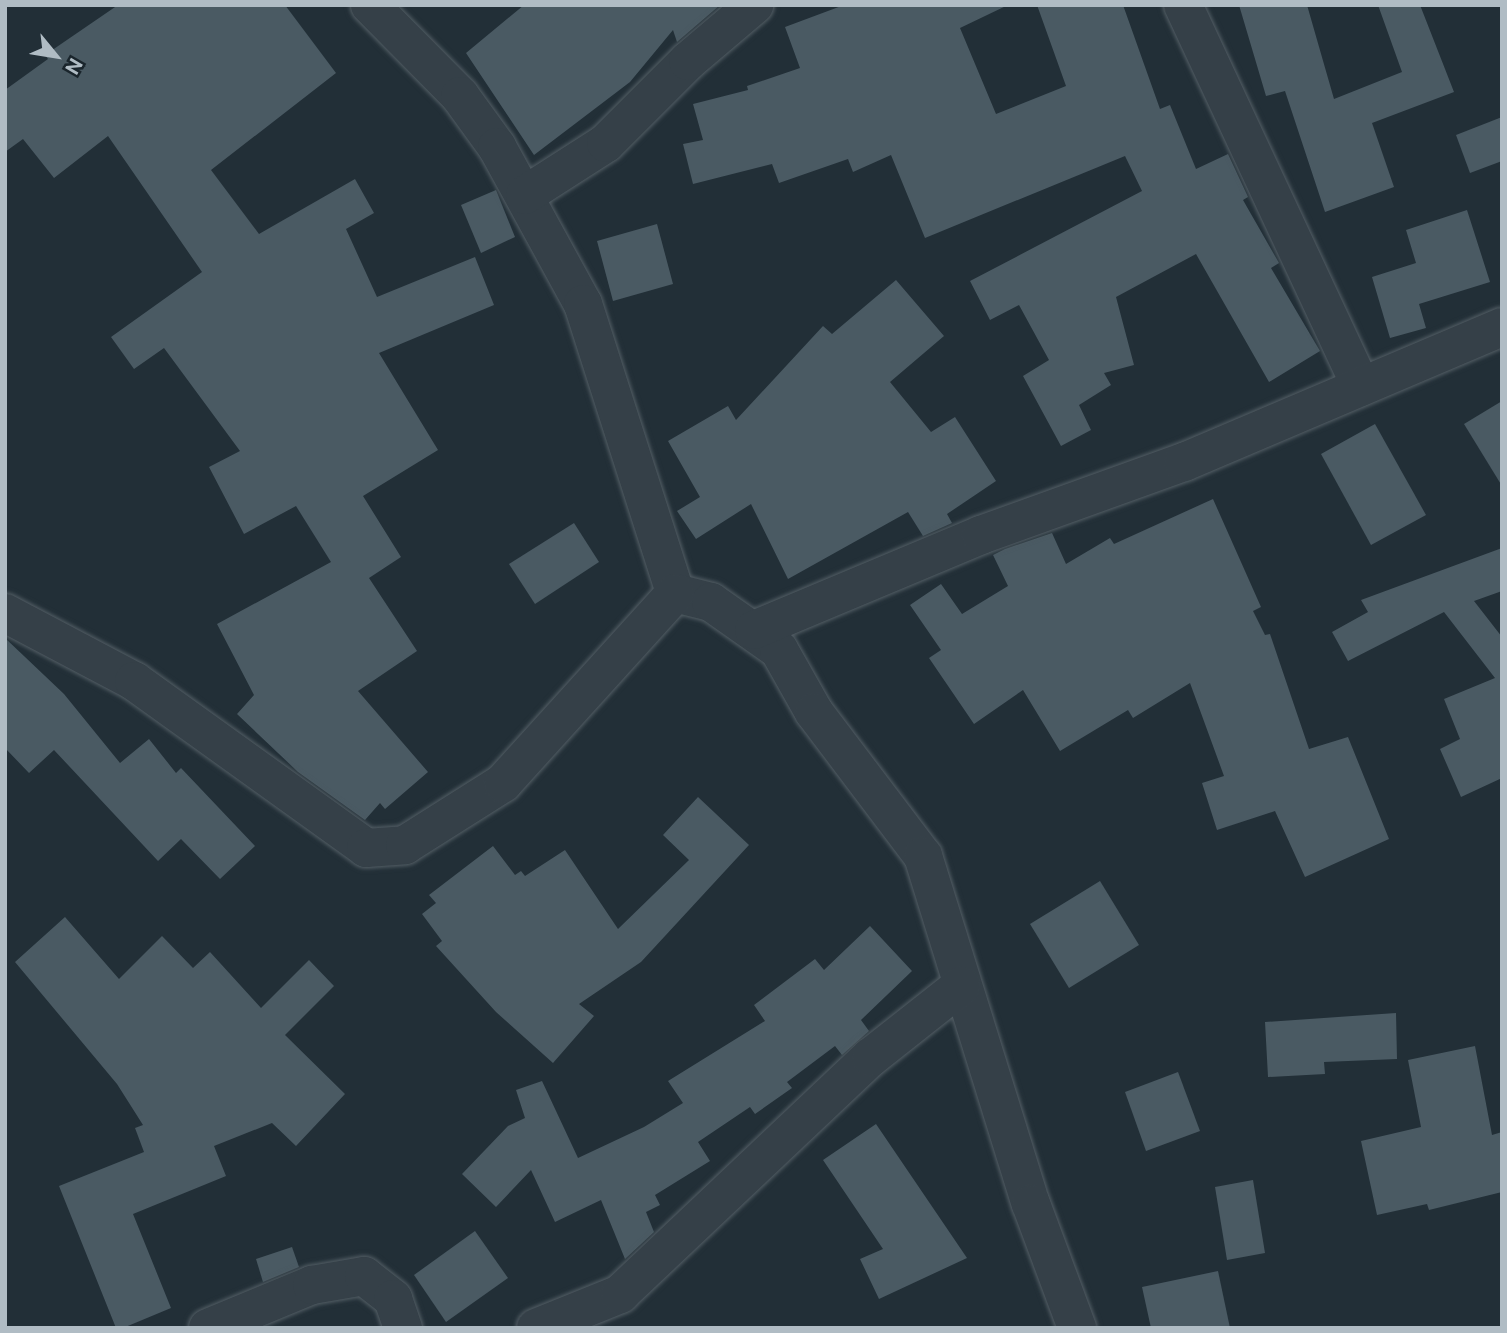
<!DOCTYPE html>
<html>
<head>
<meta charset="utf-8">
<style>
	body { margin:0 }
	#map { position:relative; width:1507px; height:1333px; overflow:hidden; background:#222f37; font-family:"Public Sans",sans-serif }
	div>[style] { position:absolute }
	.building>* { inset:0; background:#4a5a63 }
	.roads { filter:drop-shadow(0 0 2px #535e65) drop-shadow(0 0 2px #535e65) }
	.street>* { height:38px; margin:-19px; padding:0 19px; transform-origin:19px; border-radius:19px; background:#354048 }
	span { translate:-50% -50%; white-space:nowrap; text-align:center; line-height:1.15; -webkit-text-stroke:7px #1a252c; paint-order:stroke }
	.frame { position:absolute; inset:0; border:7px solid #b0bcc4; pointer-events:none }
	.north { position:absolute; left:21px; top:21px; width:70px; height:70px; -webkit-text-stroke:5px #1a252c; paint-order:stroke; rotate:120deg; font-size:19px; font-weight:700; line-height:28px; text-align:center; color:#b0bcc4 }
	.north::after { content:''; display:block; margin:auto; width:24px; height:32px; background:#b0bcc4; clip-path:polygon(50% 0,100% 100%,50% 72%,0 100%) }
</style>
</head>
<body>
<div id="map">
	<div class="building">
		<div style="clip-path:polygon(118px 5px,285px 5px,336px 73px,211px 170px,259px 234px,355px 179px,374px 213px,346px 229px,377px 297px,475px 257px,494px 305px,379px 353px,438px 450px,363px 496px,401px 557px,369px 578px,417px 651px,358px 691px,428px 772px,385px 809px,380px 803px,365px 820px,298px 772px,237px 714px,254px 695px,217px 624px,331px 562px,296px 506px,244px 534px,209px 467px,240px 451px,164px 348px,134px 369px,111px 337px,202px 272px,108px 136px,54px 178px,23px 139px,5px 152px,5px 90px,48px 59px,45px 55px)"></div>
		<div style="clip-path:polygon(524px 5px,720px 5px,677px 42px,673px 30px,630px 82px,534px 155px,466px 53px)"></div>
		<div style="clip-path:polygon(844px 5px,1008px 5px,960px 28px,996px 114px,1066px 86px,1037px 5px,1123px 5px,1160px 109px,1170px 105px,1196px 169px,1228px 154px,1248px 197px,1243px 200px,1279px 263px,1271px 268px,1320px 351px,1269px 382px,1196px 254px,1116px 297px,1134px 365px,1104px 373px,1111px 385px,1079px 405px,1091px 430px,1061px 446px,1023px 376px,1049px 360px,1019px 305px,990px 320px,970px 281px,1142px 191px,1125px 156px,925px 238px,891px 155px,853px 172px,848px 159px,779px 183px,772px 164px,693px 184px,683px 144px,703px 140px,693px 104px,748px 90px,747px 86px,800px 68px,785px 27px)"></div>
		<div style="clip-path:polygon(1239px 5px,1307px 5px,1334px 99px,1402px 72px,1378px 5px,1420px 5px,1454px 92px,1372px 123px,1394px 187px,1325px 212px,1285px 91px,1266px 96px)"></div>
		<div style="clip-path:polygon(1502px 117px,1502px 161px,1470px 173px,1456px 135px)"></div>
		<div style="clip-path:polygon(496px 190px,515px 237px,481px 253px,461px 205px)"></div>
		<div style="clip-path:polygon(1467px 210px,1490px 282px,1419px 304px,1426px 328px,1390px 338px,1372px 277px,1416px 263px,1406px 230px)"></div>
		<div style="clip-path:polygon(657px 224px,673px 284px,613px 301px,597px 241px)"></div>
		<div style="clip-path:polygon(896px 280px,944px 336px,890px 382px,931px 432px,955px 417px,996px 481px,947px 514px,952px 523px,923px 536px,908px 512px,788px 579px,751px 504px,696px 539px,677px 511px,700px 497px,668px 441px,728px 406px,736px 420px,823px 326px,832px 334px)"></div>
		<div style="clip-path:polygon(1502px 401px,1502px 486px,1464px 424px)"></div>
		<div style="clip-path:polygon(1375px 424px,1426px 515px,1371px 545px,1321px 454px)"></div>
		<div style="clip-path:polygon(1213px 499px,1261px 607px,1253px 611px,1265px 635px,1270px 634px,1309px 749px,1348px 737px,1389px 839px,1305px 877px,1275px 811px,1217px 830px,1202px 783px,1224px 776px,1190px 683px,1133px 718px,1128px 710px,1060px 751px,1023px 690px,974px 724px,929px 658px,941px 650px,910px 605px,941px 584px,962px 614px,1008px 586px,993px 555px,1005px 549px,1052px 533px,1066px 564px,1110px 538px,1114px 544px)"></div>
		<div style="clip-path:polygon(574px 523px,599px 562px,535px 604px,509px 564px)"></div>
		<div style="clip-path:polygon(1502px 548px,1502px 591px,1474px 601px,1502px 637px,1502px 778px,1461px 797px,1440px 749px,1460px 739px,1444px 699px,1495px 678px,1444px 612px,1348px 661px,1332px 632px,1368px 612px,1361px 600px)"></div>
		<div style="clip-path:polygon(5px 638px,64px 694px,120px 763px,149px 739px,176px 773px,181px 768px,255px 846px,220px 879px,181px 839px,158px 861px,54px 750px,29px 773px,5px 748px)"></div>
		<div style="clip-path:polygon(698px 797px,749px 845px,641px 962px,579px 1004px,594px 1016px,553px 1063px,496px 1012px,436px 946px,442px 941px,422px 914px,436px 903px,429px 895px,493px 846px,515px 875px,521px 871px,525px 876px,565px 850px,618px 929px,689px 860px,663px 835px)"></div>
		<div style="clip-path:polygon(1100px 881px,1139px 945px,1069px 988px,1030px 924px)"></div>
		<div style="clip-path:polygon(65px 917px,119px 979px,162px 936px,193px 968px,210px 952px,261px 1008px,309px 960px,334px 986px,285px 1035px,345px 1094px,296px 1146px,272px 1123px,214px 1146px,226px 1176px,133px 1214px,171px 1308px,123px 1328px,116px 1328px,59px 1186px,144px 1152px,135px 1128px,143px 1125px,117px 1084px,15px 962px)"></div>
		<div style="clip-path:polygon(870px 926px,912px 971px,861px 1020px,869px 1031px,842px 1055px,835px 1046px,787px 1082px,792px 1088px,755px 1114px,750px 1107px,698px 1142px,710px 1161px,655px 1195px,660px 1205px,646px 1212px,654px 1232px,625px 1259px,601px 1200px,555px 1222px,531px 1170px,496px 1207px,462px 1174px,508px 1126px,525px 1118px,516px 1090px,542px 1081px,578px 1158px,644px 1127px,683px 1103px,668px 1081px,765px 1021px,754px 1005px,815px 959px,824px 970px)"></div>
		<div style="clip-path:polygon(1396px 1013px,1397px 1059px,1324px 1062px,1325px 1074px,1268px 1077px,1265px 1022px)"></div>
		<div style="clip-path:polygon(1475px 1046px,1492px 1135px,1502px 1132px,1502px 1192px,1429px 1210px,1427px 1204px,1377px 1215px,1361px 1141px,1421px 1127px,1408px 1060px)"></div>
		<div style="clip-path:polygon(1178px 1072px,1200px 1131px,1146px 1151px,1125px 1092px)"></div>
		<div style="clip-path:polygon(876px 1124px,967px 1258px,879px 1299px,860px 1259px,883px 1249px,823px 1160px)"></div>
		<div style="clip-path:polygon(1253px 1180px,1265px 1253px,1227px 1260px,1215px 1187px)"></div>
		<div style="clip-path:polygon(475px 1231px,508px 1278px,446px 1322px,414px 1275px)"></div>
		<div style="clip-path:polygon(292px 1247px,299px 1267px,263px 1282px,256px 1259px)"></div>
		<div style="clip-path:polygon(1218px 1271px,1230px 1328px,1151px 1328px,1142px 1287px)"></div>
	</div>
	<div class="roads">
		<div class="street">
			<div style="left:370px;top:5px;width:128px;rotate:45.3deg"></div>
			<div style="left:460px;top:96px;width:63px;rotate:54deg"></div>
			<div style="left:497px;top:147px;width:179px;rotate:61.3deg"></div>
			<div style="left:583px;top:304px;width:303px;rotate:72.3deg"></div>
			<div style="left:675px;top:593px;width:37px;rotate:14deg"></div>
			<div style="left:711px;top:602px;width:83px;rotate:35.2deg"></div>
			<div style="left:779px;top:650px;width:71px;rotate:60.6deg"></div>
			<div style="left:814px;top:712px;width:181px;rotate:52.9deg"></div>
			<div style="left:923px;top:856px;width:364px;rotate:72.8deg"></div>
			<div style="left:1031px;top:1204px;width:132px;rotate:69.6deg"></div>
			<div style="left:1183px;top:5px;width:421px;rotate:65deg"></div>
			<div style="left:525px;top:195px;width:96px;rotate:-32.7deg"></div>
			<div style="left:606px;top:143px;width:116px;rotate:-45deg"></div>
			<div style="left:688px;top:61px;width:87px;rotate:-40.3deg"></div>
			<div style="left:5px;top:613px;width:146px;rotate:27.8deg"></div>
			<div style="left:134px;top:681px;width:286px;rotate:35.7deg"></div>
			<div style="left:366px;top:848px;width:39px;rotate:-4deg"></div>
			<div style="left:405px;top:845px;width:116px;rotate:-32.3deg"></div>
			<div style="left:503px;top:783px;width:256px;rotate:-47.8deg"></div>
			<div style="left:754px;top:630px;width:246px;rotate:-22.7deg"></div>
			<div style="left:981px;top:535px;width:216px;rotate:-19.8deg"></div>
			<div style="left:1184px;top:462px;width:345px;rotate:-23deg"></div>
			<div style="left:208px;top:1328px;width:113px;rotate:-22.5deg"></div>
			<div style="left:312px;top:1285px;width:53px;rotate:-9.8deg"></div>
			<div style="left:364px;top:1276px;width:37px;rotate:38deg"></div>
			<div style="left:393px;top:1299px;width:31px;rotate:71deg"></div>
			<div style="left:536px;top:1328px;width:91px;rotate:-22deg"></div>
			<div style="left:620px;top:1294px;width:345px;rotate:-43.4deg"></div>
			<div style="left:871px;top:1057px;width:115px;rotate:-38.3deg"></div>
		</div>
	</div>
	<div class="frame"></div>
	<div class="north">N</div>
</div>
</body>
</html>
